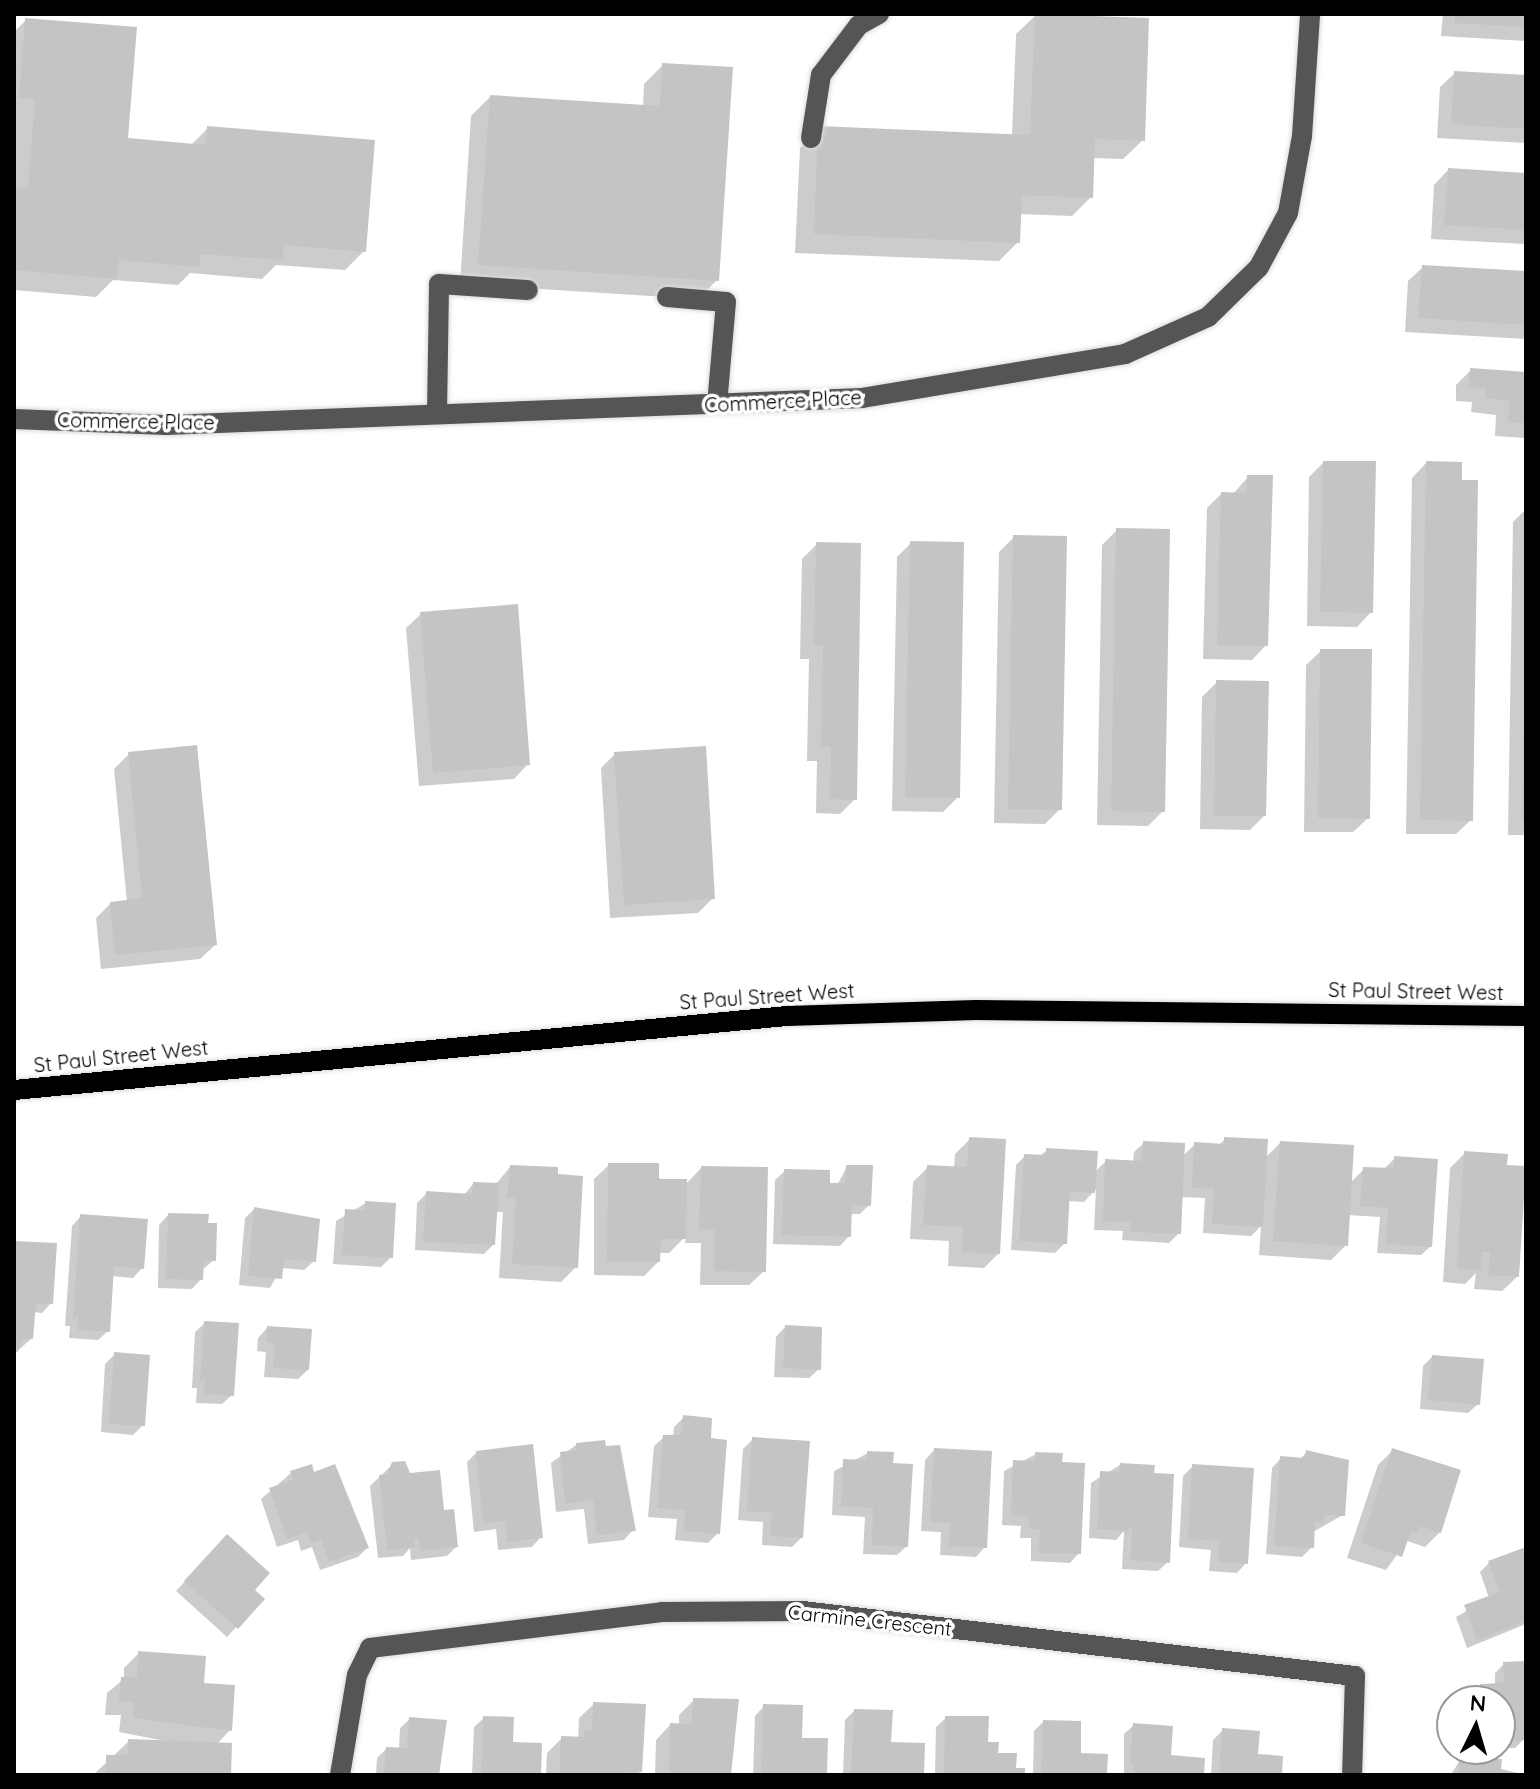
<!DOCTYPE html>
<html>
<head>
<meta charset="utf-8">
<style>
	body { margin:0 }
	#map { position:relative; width:1540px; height:1789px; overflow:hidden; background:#fff; font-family:Quicksand,sans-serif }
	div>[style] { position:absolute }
	.shadow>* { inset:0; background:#0003 }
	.building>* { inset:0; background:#c4c4c4 }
	.roads { filter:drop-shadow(0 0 2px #dbdbdb) drop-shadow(0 0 2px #dbdbdb) }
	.minor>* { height:20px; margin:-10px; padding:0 10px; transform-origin:10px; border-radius:10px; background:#555 }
	.major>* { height:20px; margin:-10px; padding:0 10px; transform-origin:10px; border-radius:10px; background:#000 }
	span { translate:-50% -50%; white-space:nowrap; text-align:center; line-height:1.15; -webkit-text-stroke:7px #fff; paint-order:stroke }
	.street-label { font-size:20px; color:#000 }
	.frame { position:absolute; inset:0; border:16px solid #000; pointer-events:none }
	.north { position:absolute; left:1436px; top:1685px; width:80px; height:80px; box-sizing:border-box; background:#fff; border:2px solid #999; border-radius:50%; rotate:5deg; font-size:22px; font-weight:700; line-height:32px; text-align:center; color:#000 }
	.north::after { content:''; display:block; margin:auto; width:28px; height:36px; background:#000; clip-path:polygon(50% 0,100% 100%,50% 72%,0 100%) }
</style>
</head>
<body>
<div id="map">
	<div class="shadow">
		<div style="clip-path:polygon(1443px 14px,1526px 14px,1526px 41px,1441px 36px)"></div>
		<div style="clip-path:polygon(1036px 15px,1143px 140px,1123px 159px,1092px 158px,1091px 197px,1072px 216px,1019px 214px,1018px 242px,999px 261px,795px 253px,800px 148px,819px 128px,1012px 136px,1016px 34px)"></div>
		<div style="clip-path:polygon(26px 20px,126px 140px,190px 146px,208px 128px,364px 251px,345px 270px,276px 265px,262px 279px,190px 273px,178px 285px,113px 280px,96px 297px,14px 290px,14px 32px)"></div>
		<div style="clip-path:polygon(663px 65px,717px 280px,698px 299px,460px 284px,471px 116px,490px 97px,643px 106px,644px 84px)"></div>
		<div style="clip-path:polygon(1455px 73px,1526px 77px,1526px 143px,1437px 138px,1440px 87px)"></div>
		<div style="clip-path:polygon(1448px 170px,1526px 175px,1526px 244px,1431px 239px,1434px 185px)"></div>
		<div style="clip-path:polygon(1423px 267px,1526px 273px,1526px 339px,1405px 332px,1408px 281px)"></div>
		<div style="clip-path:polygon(1471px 370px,1526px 374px,1526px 438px,1495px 436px,1496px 415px,1471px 412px,1472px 402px,1456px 401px,1456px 385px)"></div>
		<div style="clip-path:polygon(1323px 463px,1371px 612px,1357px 627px,1307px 626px,1309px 477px)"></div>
		<div style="clip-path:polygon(1426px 463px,1471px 820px,1456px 834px,1406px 834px,1412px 478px)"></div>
		<div style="clip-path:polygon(1248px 477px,1266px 645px,1252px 660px,1203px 659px,1207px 508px,1221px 494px,1233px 494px)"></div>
		<div style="clip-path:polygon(1526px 509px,1526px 835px,1508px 835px,1513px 522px)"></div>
		<div style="clip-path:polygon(1117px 530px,1163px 811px,1148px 826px,1097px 825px,1102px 545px)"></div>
		<div style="clip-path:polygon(1014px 537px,1060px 809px,1045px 824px,994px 823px,999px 552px)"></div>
		<div style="clip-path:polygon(911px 543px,958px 797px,943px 812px,892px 811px,897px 557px)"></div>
		<div style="clip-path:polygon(817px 544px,855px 799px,840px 814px,816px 813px,817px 761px,807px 761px,809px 659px,800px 659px,802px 559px)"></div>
		<div style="clip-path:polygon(421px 614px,528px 764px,514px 779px,419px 786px,406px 628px)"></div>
		<div style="clip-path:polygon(1321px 651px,1368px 818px,1353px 832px,1304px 832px,1306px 665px)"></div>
		<div style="clip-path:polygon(1217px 682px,1264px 816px,1250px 830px,1200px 829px,1202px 697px)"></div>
		<div style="clip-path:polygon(129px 754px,215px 945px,200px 959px,101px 969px,96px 918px,111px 903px,127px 902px,114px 769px)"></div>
		<div style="clip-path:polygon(615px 754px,713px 898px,698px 913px,610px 918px,601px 768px)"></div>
		<div style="clip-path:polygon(970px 1139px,999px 1253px,984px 1268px,948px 1266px,949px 1241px,910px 1239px,913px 1182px,928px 1167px,954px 1169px,955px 1154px)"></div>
		<div style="clip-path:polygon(1225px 1139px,1265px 1158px,1280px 1143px,1350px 1183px,1364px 1169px,1385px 1168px,1395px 1158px,1431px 1246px,1421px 1255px,1377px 1253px,1380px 1217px,1348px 1215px,1346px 1245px,1331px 1260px,1259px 1255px,1261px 1226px,1251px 1236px,1203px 1233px,1205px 1198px,1180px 1197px,1179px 1233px,1169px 1243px,1122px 1240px,1123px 1231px,1094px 1230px,1096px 1189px,1084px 1202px,1068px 1201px,1065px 1243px,1055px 1253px,1011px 1250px,1016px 1165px,1025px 1156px,1040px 1156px,1047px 1150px,1094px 1173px,1106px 1161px,1133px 1163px,1134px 1152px,1144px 1143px,1182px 1157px,1195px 1144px,1218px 1146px)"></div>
		<div style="clip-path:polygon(1465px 1153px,1517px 1277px,1502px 1291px,1474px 1289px,1476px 1273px,1465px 1284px,1443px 1282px,1450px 1168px)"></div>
		<div style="clip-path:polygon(609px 1165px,685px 1185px,701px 1168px,764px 1271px,749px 1285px,700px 1285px,701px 1243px,685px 1243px,686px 1236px,669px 1253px,659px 1253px,658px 1262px,644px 1276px,594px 1275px,594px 1179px)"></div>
		<div style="clip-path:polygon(510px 1167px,576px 1267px,561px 1282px,499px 1278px,503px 1212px,495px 1212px,493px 1245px,484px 1254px,415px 1250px,417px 1203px,427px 1193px,464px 1195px,473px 1184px,496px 1184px)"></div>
		<div style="clip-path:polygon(847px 1167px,869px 1205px,860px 1214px,850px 1214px,849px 1236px,840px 1246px,773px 1244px,775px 1180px,785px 1171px,837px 1185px)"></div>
		<div style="clip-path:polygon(366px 1203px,391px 1257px,381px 1267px,333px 1264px,336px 1221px)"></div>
		<div style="clip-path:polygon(254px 1209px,314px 1261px,304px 1270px,281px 1268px,270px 1288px,239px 1285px,245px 1218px)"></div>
		<div style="clip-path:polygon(168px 1215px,214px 1260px,202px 1270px,201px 1279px,192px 1289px,158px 1288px,159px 1225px)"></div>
		<div style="clip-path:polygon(81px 1216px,142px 1268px,133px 1278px,111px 1276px,108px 1331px,98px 1340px,69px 1338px,70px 1326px,65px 1326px,72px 1226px)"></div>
		<div style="clip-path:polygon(14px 1243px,55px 1245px,51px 1303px,42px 1313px,33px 1312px,31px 1339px,14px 1354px)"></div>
		<div style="clip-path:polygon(205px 1323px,232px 1395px,222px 1404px,196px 1403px,197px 1388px,192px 1388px,195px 1332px)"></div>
		<div style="clip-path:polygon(785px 1327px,819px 1369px,809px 1378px,774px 1377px,776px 1337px)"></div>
		<div style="clip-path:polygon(267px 1328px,308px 1370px,298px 1379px,264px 1377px,266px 1352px,257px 1351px,258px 1338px)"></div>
		<div style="clip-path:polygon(115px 1354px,143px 1425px,133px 1435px,101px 1432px,105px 1364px)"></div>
		<div style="clip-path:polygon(1432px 1357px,1478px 1404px,1468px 1413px,1420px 1409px,1423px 1366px)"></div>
		<div style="clip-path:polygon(684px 1417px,709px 1440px,718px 1533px,708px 1543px,675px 1540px,677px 1519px,648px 1517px,654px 1446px,664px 1437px,673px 1437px,674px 1427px)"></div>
		<div style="clip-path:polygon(753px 1439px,802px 1537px,792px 1547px,762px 1545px,763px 1522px,738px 1520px,743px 1449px)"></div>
		<div style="clip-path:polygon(576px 1445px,633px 1530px,624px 1540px,588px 1544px,584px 1509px,556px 1512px,551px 1463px)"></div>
		<div style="clip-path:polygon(934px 1450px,985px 1547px,976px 1557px,940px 1555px,941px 1532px,921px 1531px,925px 1460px)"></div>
		<div style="clip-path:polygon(1393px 1450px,1440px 1532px,1425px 1547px,1407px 1541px,1386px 1570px,1347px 1558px,1378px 1465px)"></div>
		<div style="clip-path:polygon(1307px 1452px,1343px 1515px,1313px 1532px,1312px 1547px,1302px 1557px,1266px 1554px,1272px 1468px,1281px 1458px,1300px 1459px)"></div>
		<div style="clip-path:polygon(476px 1453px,541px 1537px,532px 1547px,498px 1550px,496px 1529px,474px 1532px,467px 1462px)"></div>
		<div style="clip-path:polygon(868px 1453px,891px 1465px,907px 1546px,897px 1555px,863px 1554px,865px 1517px,832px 1515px,834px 1471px)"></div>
		<div style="clip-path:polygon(1036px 1454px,1079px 1553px,1070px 1563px,1031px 1561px,1031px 1538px,1020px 1538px,1021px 1526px,1002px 1525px,1004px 1471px)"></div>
		<div style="clip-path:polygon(393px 1464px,442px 1512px,456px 1547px,447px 1556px,411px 1560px,410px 1548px,403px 1556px,378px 1558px,370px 1486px)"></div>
		<div style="clip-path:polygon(1120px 1465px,1168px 1562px,1158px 1571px,1122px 1569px,1124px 1531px,1116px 1540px,1089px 1538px,1091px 1483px)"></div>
		<div style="clip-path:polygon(1193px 1466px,1246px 1563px,1237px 1573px,1209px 1571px,1211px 1550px,1179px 1547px,1183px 1476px)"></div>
		<div style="clip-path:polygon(291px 1473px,313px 1474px,367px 1548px,358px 1557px,320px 1570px,312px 1547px,301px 1551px,298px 1540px,277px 1547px,261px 1499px)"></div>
		<div style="clip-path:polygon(218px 1546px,262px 1599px,227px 1637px,176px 1591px)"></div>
		<div style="clip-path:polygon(1526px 1549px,1526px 1624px,1467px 1648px,1456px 1617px,1489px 1598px,1480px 1572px,1489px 1563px)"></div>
		<div style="clip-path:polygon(139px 1653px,202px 1685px,230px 1730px,217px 1744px,229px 1775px,93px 1775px,129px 1741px,175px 1743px,119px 1732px,121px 1715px,105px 1715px,107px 1693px,124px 1679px,124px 1668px)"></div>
		<div style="clip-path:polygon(1526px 1663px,1524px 1739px,1515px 1748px,1495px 1749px,1500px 1749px,1500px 1701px,1472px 1701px,1472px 1695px,1481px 1686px,1495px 1685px,1495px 1673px,1504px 1664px)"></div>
		<div style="clip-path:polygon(694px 1700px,731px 1775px,655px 1775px,656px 1740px,670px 1725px,679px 1726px,679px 1715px)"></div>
		<div style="clip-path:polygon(594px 1704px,641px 1771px,636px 1775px,546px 1775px,547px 1753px,562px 1738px,578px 1739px,579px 1718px)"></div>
		<div style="clip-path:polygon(764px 1706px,800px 1740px,825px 1775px,753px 1775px,755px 1716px)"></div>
		<div style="clip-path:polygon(854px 1711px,889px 1743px,922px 1775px,843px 1775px,845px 1720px)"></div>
		<div style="clip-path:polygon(484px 1718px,511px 1744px,539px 1775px,472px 1775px,474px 1727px)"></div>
		<div style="clip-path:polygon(946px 1718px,986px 1744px,1023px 1775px,935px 1775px,936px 1727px)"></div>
		<div style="clip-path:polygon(410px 1719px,445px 1721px,439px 1775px,376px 1775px,377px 1758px,386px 1749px,399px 1749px,400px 1728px)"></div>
		<div style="clip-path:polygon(1043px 1722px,1079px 1755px,1105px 1775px,1033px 1775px,1034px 1731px)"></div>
		<div style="clip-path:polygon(1134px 1725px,1169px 1757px,1202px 1775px,1124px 1775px,1124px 1734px)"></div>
		<div style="clip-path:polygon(1223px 1730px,1256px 1756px,1280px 1775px,1211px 1775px,1213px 1740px)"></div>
		<div style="clip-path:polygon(1461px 1758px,1499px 1771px,1526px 1775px,1451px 1775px)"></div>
	</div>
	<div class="building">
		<div style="clip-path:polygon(1035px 14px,1149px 18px,1145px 141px,1095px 139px,1093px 198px,1022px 195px,1020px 243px,814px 234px,818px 126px,1030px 135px)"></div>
		<div style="clip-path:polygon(1455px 14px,1526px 14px,1526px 27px,1455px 23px)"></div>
		<div style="clip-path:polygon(25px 18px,137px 27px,128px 138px,206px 145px,207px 126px,375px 140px,366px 252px,284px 245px,283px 260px,200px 254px,199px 267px,119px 260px,117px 279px,14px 270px,14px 187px,28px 188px,35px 99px,19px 98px)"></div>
		<div style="clip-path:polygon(662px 63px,733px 67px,719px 281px,478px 265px,490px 95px,660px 106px)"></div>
		<div style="clip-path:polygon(1454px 71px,1526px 75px,1526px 129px,1451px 124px)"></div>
		<div style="clip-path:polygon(1448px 168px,1526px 173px,1526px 230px,1444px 225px)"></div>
		<div style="clip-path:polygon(1422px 265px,1526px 271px,1526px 325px,1418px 318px)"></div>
		<div style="clip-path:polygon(1470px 368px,1526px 372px,1526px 423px,1508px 422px,1510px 401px,1485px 398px,1486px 388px,1469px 387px)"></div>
		<div style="clip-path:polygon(1323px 461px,1376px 461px,1373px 613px,1320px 612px)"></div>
		<div style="clip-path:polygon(1426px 461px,1462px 462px,1462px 480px,1478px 480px,1473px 821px,1420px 820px)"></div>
		<div style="clip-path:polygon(1247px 475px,1273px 475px,1268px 646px,1217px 645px,1221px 492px,1246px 493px)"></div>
		<div style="clip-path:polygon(1116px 528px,1170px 529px,1165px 812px,1111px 811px)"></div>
		<div style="clip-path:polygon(1013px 535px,1067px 536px,1062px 810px,1008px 809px)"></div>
		<div style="clip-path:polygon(910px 541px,964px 542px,960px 798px,905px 797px)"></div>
		<div style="clip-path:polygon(816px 542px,861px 543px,857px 800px,830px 799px,831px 747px,821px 747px,823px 645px,814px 645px)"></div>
		<div style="clip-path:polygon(518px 604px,530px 765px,433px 773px,420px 612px)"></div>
		<div style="clip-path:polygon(1320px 649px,1372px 649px,1370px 819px,1318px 818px)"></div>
		<div style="clip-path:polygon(1216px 680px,1269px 681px,1266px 816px,1214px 816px)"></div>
		<div style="clip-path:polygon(1523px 733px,1526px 733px,1526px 821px,1522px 821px)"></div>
		<div style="clip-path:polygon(197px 745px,217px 945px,115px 955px,110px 902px,142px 898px,128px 752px)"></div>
		<div style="clip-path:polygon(706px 746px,715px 899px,624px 905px,614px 752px)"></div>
		<div style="clip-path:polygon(969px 1137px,1006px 1139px,1000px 1254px,962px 1252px,963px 1227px,923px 1225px,927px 1165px,967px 1167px)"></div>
		<div style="clip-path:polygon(1224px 1137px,1268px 1139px,1263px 1227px,1212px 1224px,1214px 1189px,1192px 1188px,1194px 1142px,1224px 1144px)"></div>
		<div style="clip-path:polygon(1143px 1141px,1185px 1143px,1181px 1234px,1131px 1232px,1131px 1222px,1103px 1221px,1105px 1159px,1142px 1161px)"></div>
		<div style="clip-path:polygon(1280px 1141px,1354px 1145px,1348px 1246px,1273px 1241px)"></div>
		<div style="clip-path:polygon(1046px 1148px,1098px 1151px,1095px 1193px,1070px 1191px,1067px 1244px,1019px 1241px,1024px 1154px,1046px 1155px)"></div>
		<div style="clip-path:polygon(1464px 1151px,1508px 1154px,1507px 1165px,1526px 1166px,1519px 1277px,1488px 1275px,1490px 1252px,1482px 1252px,1481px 1270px,1457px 1268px)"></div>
		<div style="clip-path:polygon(1394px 1156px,1438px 1159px,1432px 1247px,1386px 1244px,1388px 1208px,1360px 1206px,1363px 1167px,1394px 1168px)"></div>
		<div style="clip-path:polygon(608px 1163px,659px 1163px,659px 1179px,687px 1179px,686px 1239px,661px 1239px,660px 1262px,607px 1261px)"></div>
		<div style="clip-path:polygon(510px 1165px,558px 1167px,558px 1174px,583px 1176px,578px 1268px,512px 1264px,516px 1198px,507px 1198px)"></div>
		<div style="clip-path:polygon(846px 1165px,873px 1165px,871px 1206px,852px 1205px,851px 1237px,782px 1235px,784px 1169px,830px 1170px,830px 1183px,845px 1183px)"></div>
		<div style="clip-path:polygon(701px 1166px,768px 1167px,766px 1272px,714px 1271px,715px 1230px,699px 1229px)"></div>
		<div style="clip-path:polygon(473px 1182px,499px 1183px,495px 1245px,423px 1242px,426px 1191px,472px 1194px)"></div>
		<div style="clip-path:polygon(365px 1201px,396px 1203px,393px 1258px,342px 1255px,345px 1209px,365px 1210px)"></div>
		<div style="clip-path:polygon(254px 1207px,320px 1219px,316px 1262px,284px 1259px,282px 1279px,248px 1276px)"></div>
		<div style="clip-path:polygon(168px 1213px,209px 1214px,208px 1223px,217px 1223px,216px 1261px,204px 1261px,203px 1280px,166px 1279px)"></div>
		<div style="clip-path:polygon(80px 1214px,148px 1219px,144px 1269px,114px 1266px,110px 1332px,78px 1330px,78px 1317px,73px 1317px)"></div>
		<div style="clip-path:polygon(14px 1241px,57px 1243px,53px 1304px,36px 1303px,33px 1339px,23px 1339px,17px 1353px)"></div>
		<div style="clip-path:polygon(204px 1321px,239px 1323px,234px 1396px,204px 1394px,205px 1379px,200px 1380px)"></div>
		<div style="clip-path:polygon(785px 1325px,822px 1327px,821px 1370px,783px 1368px)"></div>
		<div style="clip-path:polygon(267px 1326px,312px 1329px,309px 1370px,273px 1368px,275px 1343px,266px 1342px)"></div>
		<div style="clip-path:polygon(114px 1352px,150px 1355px,145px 1426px,109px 1424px)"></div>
		<div style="clip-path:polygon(1432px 1355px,1484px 1359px,1480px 1405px,1428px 1400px)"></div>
		<div style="clip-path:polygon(683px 1415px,712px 1418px,711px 1438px,727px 1440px,720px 1534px,684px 1531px,685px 1510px,657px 1508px,663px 1435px,681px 1435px)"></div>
		<div style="clip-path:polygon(752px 1437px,810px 1441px,803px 1538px,770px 1536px,772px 1513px,747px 1511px)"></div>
		<div style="clip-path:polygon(605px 1440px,606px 1446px,620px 1445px,636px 1531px,597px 1535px,593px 1500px,565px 1504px,560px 1452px,576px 1450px,576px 1443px)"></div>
		<div style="clip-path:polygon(533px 1444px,543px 1538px,507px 1542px,505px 1521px,483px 1523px,476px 1451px)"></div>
		<div style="clip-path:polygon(934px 1448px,992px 1451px,987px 1548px,949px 1546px,950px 1523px,930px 1522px)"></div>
		<div style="clip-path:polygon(1392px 1448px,1461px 1470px,1441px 1533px,1420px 1526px,1418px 1533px,1411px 1531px,1402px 1557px,1361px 1543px)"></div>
		<div style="clip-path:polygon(1306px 1450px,1349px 1460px,1345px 1516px,1325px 1515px,1324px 1523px,1315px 1522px,1314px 1548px,1274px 1546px,1280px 1456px,1305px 1458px)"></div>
		<div style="clip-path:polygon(867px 1451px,894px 1452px,893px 1463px,913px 1464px,908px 1547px,872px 1545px,873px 1508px,841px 1506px,843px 1459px,867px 1460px)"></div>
		<div style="clip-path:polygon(1035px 1452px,1063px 1453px,1062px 1462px,1085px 1463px,1081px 1554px,1039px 1553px,1040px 1529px,1029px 1529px,1029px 1517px,1011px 1516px,1013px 1460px,1035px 1461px)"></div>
		<div style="clip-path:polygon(405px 1461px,410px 1473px,440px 1470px,444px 1510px,454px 1509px,458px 1547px,420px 1551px,419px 1539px,414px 1539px,415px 1547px,387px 1550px,379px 1475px,387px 1474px,392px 1462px)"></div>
		<div style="clip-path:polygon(1120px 1463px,1155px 1465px,1154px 1473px,1174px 1474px,1170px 1563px,1131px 1560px,1132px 1526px,1127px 1531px,1097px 1529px,1100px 1471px,1119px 1472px)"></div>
		<div style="clip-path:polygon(312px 1464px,314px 1472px,335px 1464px,369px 1548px,329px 1562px,321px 1539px,311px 1543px,307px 1532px,287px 1539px,269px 1488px,293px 1480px,290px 1471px)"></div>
		<div style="clip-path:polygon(1192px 1464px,1254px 1468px,1248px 1564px,1218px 1562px,1219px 1541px,1188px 1539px)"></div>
		<div style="clip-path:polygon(227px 1534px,270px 1573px,255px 1590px,265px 1599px,238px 1629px,184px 1581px)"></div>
		<div style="clip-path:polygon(1526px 1547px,1526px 1621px,1477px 1640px,1464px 1605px,1500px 1592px,1488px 1561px)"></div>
		<div style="clip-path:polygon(138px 1651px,206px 1656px,204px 1683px,235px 1685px,232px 1731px,133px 1718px,134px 1702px,119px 1701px,121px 1677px,137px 1677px)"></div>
		<div style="clip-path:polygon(1526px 1661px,1526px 1740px,1504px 1741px,1500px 1701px,1481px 1701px,1480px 1684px,1504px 1683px,1503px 1662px)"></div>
		<div style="clip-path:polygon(693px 1698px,739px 1699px,731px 1775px,669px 1775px,670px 1723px,692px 1724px)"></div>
		<div style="clip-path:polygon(593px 1702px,646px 1704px,642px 1772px,559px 1775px,561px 1736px,584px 1737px,584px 1730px,592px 1730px)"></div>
		<div style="clip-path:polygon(763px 1704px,803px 1705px,802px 1738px,828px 1738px,827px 1775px,761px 1775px)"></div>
		<div style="clip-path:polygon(854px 1709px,893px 1710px,891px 1742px,925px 1743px,924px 1775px,851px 1775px)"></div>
		<div style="clip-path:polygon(483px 1716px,514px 1717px,513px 1742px,542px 1743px,541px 1775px,481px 1775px)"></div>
		<div style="clip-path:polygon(945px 1716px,989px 1716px,988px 1742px,999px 1742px,998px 1753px,1017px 1753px,1016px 1768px,1025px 1768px,1025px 1775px,944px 1775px)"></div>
		<div style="clip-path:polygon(409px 1717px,447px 1720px,439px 1775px,384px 1775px,386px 1747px,407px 1748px)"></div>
		<div style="clip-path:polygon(1043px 1720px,1081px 1721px,1081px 1753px,1108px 1754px,1107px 1775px,1041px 1775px)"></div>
		<div style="clip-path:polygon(1133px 1723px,1173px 1726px,1171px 1755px,1205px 1758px,1204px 1775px,1134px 1775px,1135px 1764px,1130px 1764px)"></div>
		<div style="clip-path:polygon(1222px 1728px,1260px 1731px,1258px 1754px,1283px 1756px,1282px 1775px,1219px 1775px)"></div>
		<div style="clip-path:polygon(128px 1739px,232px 1743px,231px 1775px,106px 1775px,106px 1755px,128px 1755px)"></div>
		<div style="clip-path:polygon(1460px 1756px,1502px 1759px,1501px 1769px,1526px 1775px,1459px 1775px)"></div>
	</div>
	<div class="roads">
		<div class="minor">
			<div style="left:811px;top:138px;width:64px;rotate:-81deg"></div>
			<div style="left:821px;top:75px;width:63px;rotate:-52.8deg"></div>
			<div style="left:859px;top:25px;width:23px;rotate:-29deg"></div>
			<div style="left:667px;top:297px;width:59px;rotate:4.8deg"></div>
			<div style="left:726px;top:302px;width:102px;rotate:95deg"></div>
			<div style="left:437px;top:414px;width:130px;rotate:-89.1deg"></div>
			<div style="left:439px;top:284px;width:89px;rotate:3.9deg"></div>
			<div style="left:14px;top:419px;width:152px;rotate:2.3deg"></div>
			<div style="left:166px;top:425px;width:697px;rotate:-2.22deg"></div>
			<div style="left:862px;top:398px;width:267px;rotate:-9.5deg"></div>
			<div style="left:1125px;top:354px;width:91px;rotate:-24deg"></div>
			<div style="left:1208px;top:317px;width:71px;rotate:-44.4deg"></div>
			<div style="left:1259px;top:267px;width:61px;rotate:-61.8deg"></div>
			<div style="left:1288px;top:213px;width:78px;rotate:-79.7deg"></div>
			<div style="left:1302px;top:136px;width:122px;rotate:-86.2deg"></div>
			<div style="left:340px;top:1775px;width:101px;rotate:-80.4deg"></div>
			<div style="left:357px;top:1675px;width:30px;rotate:-64deg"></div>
			<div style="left:370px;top:1648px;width:294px;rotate:-7deg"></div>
			<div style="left:662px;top:1612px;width:141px;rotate:-0.4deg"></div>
			<div style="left:803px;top:1611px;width:556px;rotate:6.72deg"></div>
			<div style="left:1355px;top:1676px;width:99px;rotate:91.7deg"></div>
		</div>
		<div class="major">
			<div style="left:14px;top:1090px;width:777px;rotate:-5.47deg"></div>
			<div style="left:787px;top:1016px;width:189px;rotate:-1.8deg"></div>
			<div style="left:976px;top:1010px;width:550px;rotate:0.63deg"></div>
		</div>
	</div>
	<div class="street-label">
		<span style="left:783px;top:401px;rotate:-3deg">Commerce Place</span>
		<span style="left:136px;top:421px;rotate:1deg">Commerce Place</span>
		<span style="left:1416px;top:991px;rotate:1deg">St Paul Street West</span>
		<span style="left:767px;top:996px;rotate:-4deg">St Paul Street West</span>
		<span style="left:121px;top:1056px;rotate:-6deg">St Paul Street West</span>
		<span style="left:870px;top:1620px;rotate:6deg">Carmine Crescent</span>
	</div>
	<div class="frame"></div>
	<div class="north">N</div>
</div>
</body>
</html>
